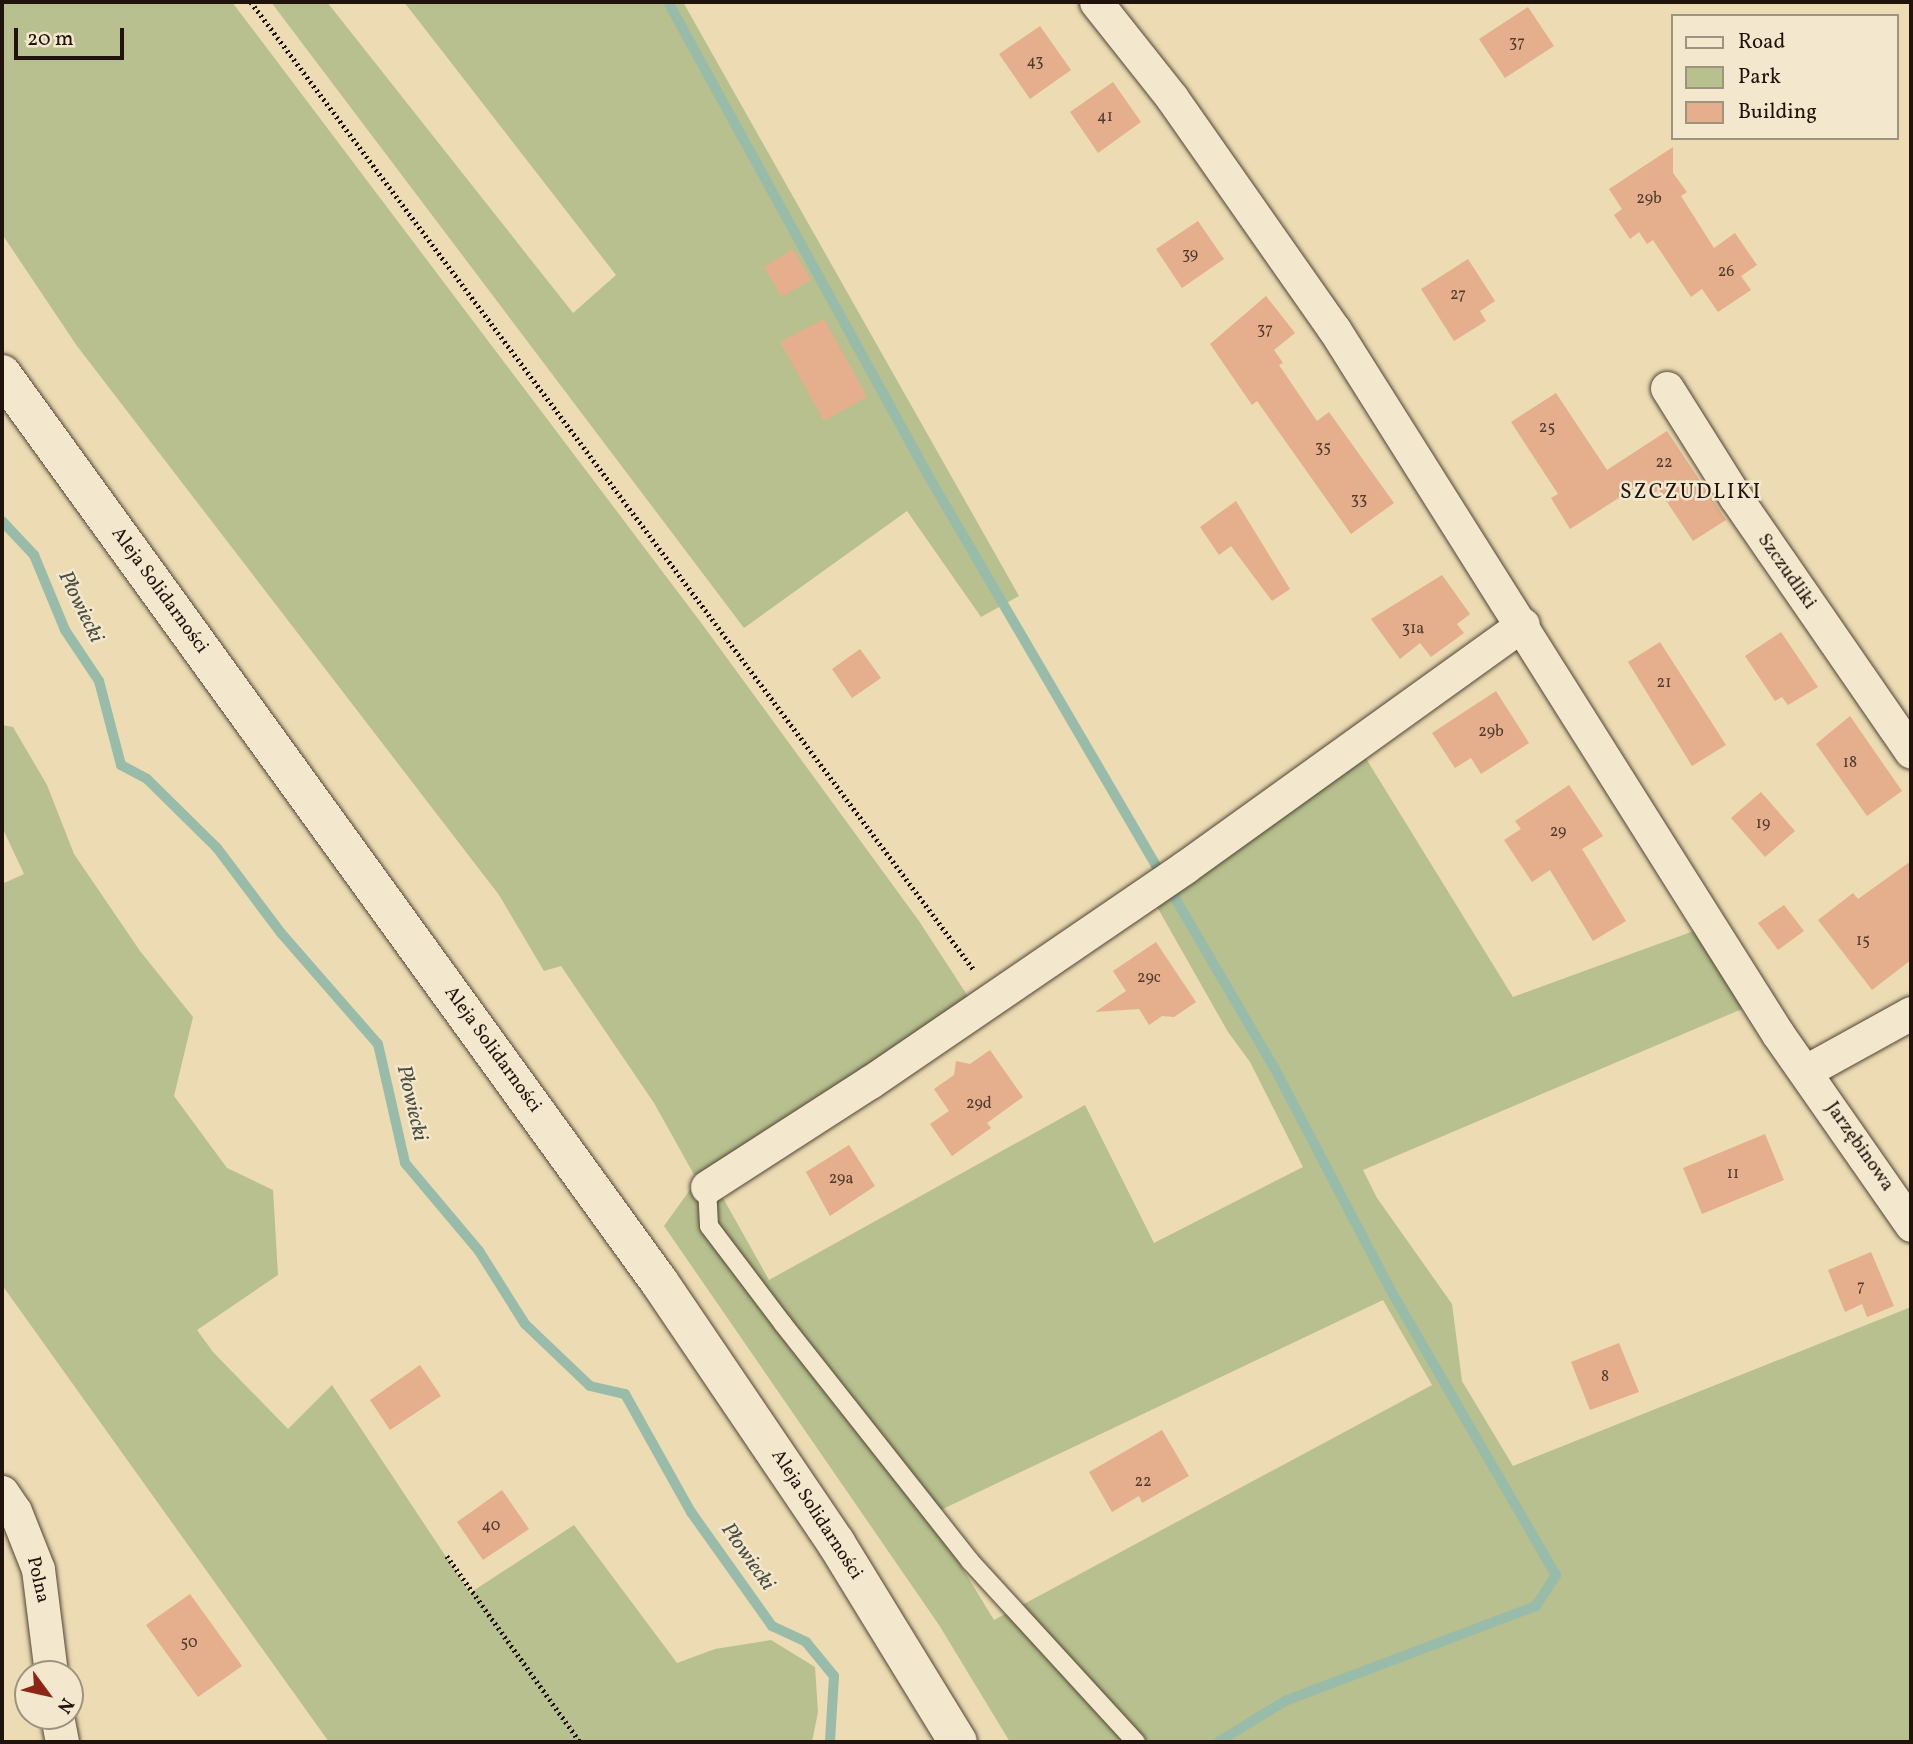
<!DOCTYPE html>
<html>
<head>
<meta charset="utf-8">
<style>
	body { margin:0 }
	#map { position:relative; width:1913px; height:1744px; overflow:hidden; background:#ecdbb3; font-family:Vollkorn,serif }
	div>[style] { position:absolute }
	.green>* { inset:0; background:#b7c08e }
	.stream>* { height:10px; margin:-5px; padding:0 5px; transform-origin:5px; border-radius:5px; background:#99bba9 }
	.building>* { inset:0; background:#e5ae8d }
	.path>* { height:4.5px; margin-top:-2.25px; transform-origin:0; background:repeating-linear-gradient(90deg,#1f130b 0 2px,transparent 0 5.5px) }
	.roads { filter:drop-shadow(0 0 2px #524535) drop-shadow(0 0 2px #524535) }
	.service>* { height:18px; margin:-9px; padding:0 9px; transform-origin:9px; border-radius:9px; background:#f3e8ce }
	.minor>* { height:33px; margin:-16.5px; padding:0 16.5px; transform-origin:16.5px; border-radius:16.5px; background:#f3e8ce }
	.secondary>* { height:38px; margin:-19px; padding:0 19px; transform-origin:19px; border-radius:19px; background:#f3e8ce }
	span { translate:-50% -50%; white-space:nowrap; text-align:center; line-height:1.15; -webkit-text-stroke:5px #f3e8ce; paint-order:stroke }
	.number-label { font-size:16px; color:#503a2c }
	.number-label span { -webkit-text-stroke-width:0 }
	.street-label { font-size:19px; color:#1f130b }
	.neighbourhood-label { font-size:21px; color:#1f130b; letter-spacing:2px }
	.water-label { font-size:21px; color:#4a4e42; font-style:italic }
	.frame { position:absolute; inset:0; border:4px solid #1f130b; pointer-events:none }
	.legend { position:absolute; left:1671px; top:14px; width:228px; height:126px; box-sizing:border-box; background:#f3e8ce; border:2px solid #9e9380; margin:0; padding:9px 12px; list-style:none; font-size:21px; color:#1f130b }
	.legend li { display:flex; align-items:center; gap:14px; height:35px }
	.legend b { width:35px; border:2px solid #9e9380 }
	.north { position:absolute; left:14px; top:1660px; width:70px; height:70px; box-sizing:border-box; background:#f3e8ce; border:2px solid #9e9380; border-radius:50%; rotate:123deg; font-size:19px; font-weight:700; line-height:28px; text-align:center; color:#1f130b }
	.north::after { content:''; display:block; margin:auto; width:24px; height:32px; background:#8f2418; clip-path:polygon(50% 0,100% 100%,50% 72%,0 100%) }
	.scale { position:absolute; left:14px; top:28px; width:110px; height:32px; box-sizing:border-box; border:4px solid #1f130b; border-top:0; padding-left:9px; font-size:21px; line-height:24px; white-space:nowrap; color:#1f130b; -webkit-text-stroke:5px #f3e8ce; paint-order:stroke }
</style>
</head>
<body>
<div id="map">
	<div class="green">
		<div style="clip-path:polygon(evenodd,2px 2px,232px 2px,702px 624px,919px 921px,969px 998px,698px 1180px,723px 1198px,769px 1280px,1085px 1105px,1154px 1243px,1303px 1167px,1250px 1062px,1228px 1032px,1152px 898px,1362px 752px,1513px 997px,1702px 928px,1742px 1009px,1363px 1170px,1377px 1198px,1452px 1304px,1462px 1381px,1513px 1466px,1911px 1307px,1911px 1742px,1010px 1742px,939px 1625px,664px 1226px,697px 1180px,654px 1103px,561px 966px,544px 971px,499px 895px,77px 346px,2px 234px,2px 2px,1383px 1300px,1432px 1385px,994px 1620px,930px 1515px,1383px 1300px)"></div>
		<div style="clip-path:polygon(271px 2px,327px 2px,573px 313px,616px 275px,404px 2px,683px 2px,1019px 596px,981px 617px,907px 511px,744px 628px)"></div>
		<div style="clip-path:polygon(2px 725px,13px 727px,47px 785px,74px 854px,140px 951px,193px 1017px,174px 1096px,227px 1168px,273px 1190px,278px 1275px,197px 1330px,213px 1352px,288px 1429px,332px 1385px,470px 1593px,574px 1525px,677px 1663px,715px 1649px,771px 1640px,815px 1667px,818px 1712px,812px 1742px,329px 1742px,2px 1285px,2px 884px,24px 874px,2px 827px)"></div>
	</div>
	<div class="stream">
		<div style="left:668px;top:2px;width:542px;rotate:61.21deg"></div>
		<div style="left:929px;top:477px;width:686px;rotate:59.7deg"></div>
		<div style="left:1275px;top:1069px;width:248px;rotate:62.4deg"></div>
		<div style="left:1390px;top:1289px;width:331px;rotate:59.9deg"></div>
		<div style="left:1556px;top:1575px;width:37px;rotate:123deg"></div>
		<div style="left:1536px;top:1606px;width:268px;rotate:159.3deg"></div>
		<div style="left:1285px;top:1701px;width:79px;rotate:148.5deg"></div>
		<div style="left:2px;top:521px;width:47px;rotate:46.7deg"></div>
		<div style="left:34px;top:555px;width:81px;rotate:67.5deg"></div>
		<div style="left:65px;top:630px;width:61px;rotate:56.3deg"></div>
		<div style="left:99px;top:681px;width:87px;rotate:75.3deg"></div>
		<div style="left:121px;top:765px;width:30px;rotate:28deg"></div>
		<div style="left:147px;top:779px;width:98px;rotate:44.6deg"></div>
		<div style="left:217px;top:848px;width:106px;rotate:53deg"></div>
		<div style="left:281px;top:933px;width:147px;rotate:48.9deg"></div>
		<div style="left:378px;top:1044px;width:122px;rotate:77.2deg"></div>
		<div style="left:405px;top:1163px;width:115px;rotate:49.9deg"></div>
		<div style="left:479px;top:1251px;width:86px;rotate:57.8deg"></div>
		<div style="left:525px;top:1324px;width:90px;rotate:43.6deg"></div>
		<div style="left:590px;top:1386px;width:36px;rotate:13deg"></div>
		<div style="left:625px;top:1394px;width:135px;rotate:60.8deg"></div>
		<div style="left:691px;top:1512px;width:140px;rotate:54.6deg"></div>
		<div style="left:772px;top:1626px;width:38px;rotate:25deg"></div>
		<div style="left:806px;top:1642px;width:44px;rotate:50.5deg"></div>
		<div style="left:834px;top:1676px;width:66px;rotate:93.5deg"></div>
	</div>
	<div class="building">
		<div style="clip-path:polygon(1528px 7px,1554px 46px,1505px 78px,1479px 39px)"></div>
		<div style="clip-path:polygon(1040px 26px,1071px 70px,1030px 99px,999px 54px)"></div>
		<div style="clip-path:polygon(1113px 82px,1141px 122px,1098px 153px,1070px 112px)"></div>
		<div style="clip-path:polygon(1673px 147px,1673px 173px,1687px 192px,1681px 196px,1714px 248px,1735px 233px,1757px 265px,1741px 276px,1751px 290px,1718px 312px,1702px 289px,1691px 297px,1653px 240px,1647px 244px,1639px 232px,1630px 239px,1614px 215px,1622px 209px,1609px 189px)"></div>
		<div style="clip-path:polygon(1198px 221px,1224px 259px,1182px 288px,1156px 249px)"></div>
		<div style="clip-path:polygon(793px 249px,811px 280px,781px 297px,764px 267px)"></div>
		<div style="clip-path:polygon(1468px 259px,1495px 301px,1480px 311px,1486px 321px,1454px 341px,1421px 289px)"></div>
		<div style="clip-path:polygon(1266px 296px,1295px 333px,1274px 350px,1283px 363px,1279px 365px,1317px 421px,1329px 412px,1394px 503px,1351px 534px,1257px 401px,1252px 405px,1210px 344px)"></div>
		<div style="clip-path:polygon(824px 319px,867px 397px,824px 421px,780px 342px)"></div>
		<div style="clip-path:polygon(1556px 393px,1607px 470px,1667px 431px,1726px 520px,1693px 541px,1659px 490px,1652px 494px,1644px 482px,1570px 529px,1551px 498px,1558px 494px,1511px 422px)"></div>
		<div style="clip-path:polygon(1236px 501px,1290px 589px,1272px 601px,1231px 546px,1219px 555px,1200px 527px)"></div>
		<div style="clip-path:polygon(1442px 575px,1470px 614px,1457px 624px,1464px 633px,1431px 657px,1420px 643px,1400px 659px,1371px 619px)"></div>
		<div style="clip-path:polygon(1781px 632px,1818px 687px,1788px 705px,1782px 697px,1775px 701px,1745px 656px)"></div>
		<div style="clip-path:polygon(1660px 642px,1726px 745px,1692px 766px,1628px 662px)"></div>
		<div style="clip-path:polygon(860px 649px,881px 678px,852px 698px,832px 669px)"></div>
		<div style="clip-path:polygon(1496px 691px,1529px 743px,1481px 774px,1471px 758px,1455px 768px,1432px 733px)"></div>
		<div style="clip-path:polygon(1850px 716px,1902px 791px,1867px 816px,1816px 744px)"></div>
		<div style="clip-path:polygon(1569px 785px,1603px 836px,1582px 849px,1626px 921px,1593px 941px,1550px 870px,1532px 882px,1504px 840px,1521px 829px,1515px 821px)"></div>
		<div style="clip-path:polygon(1761px 792px,1795px 831px,1765px 857px,1731px 818px)"></div>
		<div style="clip-path:polygon(1911px 861px,1911px 960px,1872px 990px,1818px 920px,1853px 893px,1858px 899px)"></div>
		<div style="clip-path:polygon(1784px 905px,1804px 931px,1778px 950px,1758px 923px)"></div>
		<div style="clip-path:polygon(1156px 942px,1196px 1002px,1174px 1017px,1162px 1016px,1149px 1025px,1139px 1009px,1095px 1012px,1126px 991px,1113px 971px)"></div>
		<div style="clip-path:polygon(990px 1050px,1023px 1097px,987px 1123px,991px 1128px,952px 1156px,930px 1124px,949px 1111px,934px 1089px,954px 1075px,956px 1061px,970px 1064px)"></div>
		<div style="clip-path:polygon(1765px 1134px,1784px 1180px,1702px 1214px,1683px 1168px)"></div>
		<div style="clip-path:polygon(849px 1145px,875px 1186px,830px 1216px,806px 1172px)"></div>
		<div style="clip-path:polygon(1871px 1252px,1894px 1306px,1867px 1317px,1862px 1304px,1845px 1312px,1828px 1270px)"></div>
		<div style="clip-path:polygon(1619px 1343px,1639px 1392px,1590px 1410px,1571px 1362px)"></div>
		<div style="clip-path:polygon(420px 1365px,441px 1396px,390px 1430px,370px 1400px)"></div>
		<div style="clip-path:polygon(1162px 1430px,1189px 1476px,1142px 1503px,1139px 1496px,1112px 1512px,1089px 1472px)"></div>
		<div style="clip-path:polygon(502px 1490px,529px 1529px,483px 1560px,457px 1522px)"></div>
		<div style="clip-path:polygon(190px 1594px,242px 1666px,198px 1697px,146px 1625px)"></div>
	</div>
	<div class="path">
		<div style="left:251px;top:2px;width:1208px;rotate:53.24deg"></div>
		<div style="left:447px;top:1556px;width:229px;rotate:54.4deg"></div>
	</div>
	<div class="roads">
		<div class="service">
			<div style="left:707px;top:1187px;width:39px;rotate:87deg"></div>
			<div style="left:709px;top:1226px;width:123px;rotate:52.9deg"></div>
			<div style="left:783px;top:1324px;width:302px;rotate:51.7deg"></div>
			<div style="left:970px;top:1561px;width:246px;rotate:47.5deg"></div>
		</div>
		<div class="minor">
			<div style="left:1096px;top:2px;width:122px;rotate:51.6deg"></div>
			<div style="left:1172px;top:98px;width:282px;rotate:55deg"></div>
			<div style="left:1334px;top:329px;width:833px;rotate:57.8deg"></div>
			<div style="left:1778px;top:1034px;width:233px;rotate:55.1deg"></div>
			<div style="left:1667px;top:388px;width:130px;rotate:57.9deg"></div>
			<div style="left:1736px;top:498px;width:308px;rotate:55.4deg"></div>
			<div style="left:1806px;top:1071px;width:120px;rotate:-28.9deg"></div>
			<div style="left:707px;top:1187px;width:194px;rotate:-32.8deg"></div>
			<div style="left:870px;top:1082px;width:381px;rotate:-34.3deg"></div>
			<div style="left:1185px;top:867px;width:416px;rotate:-35.7deg"></div>
			<div style="left:2px;top:1492px;width:23px;rotate:56deg"></div>
			<div style="left:15px;top:1511px;width:62px;rotate:68.4deg"></div>
			<div style="left:38px;top:1569px;width:106px;rotate:82.9deg"></div>
			<div style="left:57px;top:1716px;width:26px;rotate:79deg"></div>
		</div>
		<div class="secondary">
			<div style="left:2px;top:374px;width:1122px;rotate:54.1deg"></div>
			<div style="left:660px;top:1283px;width:314px;rotate:55.9deg"></div>
			<div style="left:836px;top:1543px;width:233px;rotate:58.5deg"></div>
		</div>
	</div>
	<div class="number-label">
		<span style="left:1517px;top:43px">37</span>
		<span style="left:1035px;top:62px">43</span>
		<span style="left:1105px;top:117px">41</span>
		<span style="left:1649px;top:199px">29b</span>
		<span style="left:1190px;top:255px">39</span>
		<span style="left:1726px;top:272px">26</span>
		<span style="left:1458px;top:295px">27</span>
		<span style="left:1265px;top:330px">37</span>
		<span style="left:1547px;top:428px">25</span>
		<span style="left:1323px;top:448px">35</span>
		<span style="left:1664px;top:463px">22</span>
		<span style="left:1359px;top:500px">33</span>
		<span style="left:1413px;top:629px">31a</span>
		<span style="left:1664px;top:683px">21</span>
		<span style="left:1491px;top:732px">29b</span>
		<span style="left:1850px;top:763px">18</span>
		<span style="left:1763px;top:824px">19</span>
		<span style="left:1558px;top:832px">29</span>
		<span style="left:1863px;top:941px">15</span>
		<span style="left:1149px;top:978px">29c</span>
		<span style="left:979px;top:1104px">29d</span>
		<span style="left:1733px;top:1174px">11</span>
		<span style="left:841px;top:1179px">29a</span>
		<span style="left:1861px;top:1287px">7</span>
		<span style="left:1605px;top:1377px">8</span>
		<span style="left:1143px;top:1482px">22</span>
		<span style="left:491px;top:1526px">40</span>
		<span style="left:189px;top:1643px">50</span>
	</div>
	<div class="street-label">
		<span style="left:1786px;top:572px;rotate:55deg">Szczudliki</span>
		<span style="left:159px;top:591px;rotate:54deg">Aleja Solidarności</span>
		<span style="left:492px;top:1050px;rotate:54deg">Aleja Solidarności</span>
		<span style="left:1859px;top:1147px;rotate:55deg">Jarzębinowa</span>
		<span style="left:816px;top:1515px;rotate:57deg">Aleja Solidarności</span>
		<span style="left:37px;top:1580px;rotate:77deg">Polna</span>
	</div>
	<div class="neighbourhood-label">
		<span style="left:1691px;top:493px">SZCZUDLIKI</span>
	</div>
	<div class="water-label">
		<span style="left:80px;top:607px;rotate:64deg">Płowiecki</span>
		<span style="left:411px;top:1103px;rotate:77deg">Płowiecki</span>
		<span style="left:747px;top:1557px;rotate:55deg">Płowiecki</span>
	</div>
	<div class="frame"></div>
	<ul class="legend">
	<li><b style="height:9px;background:#f3e8ce"></b>Road</li>
	<li><b style="height:19px;background:#b7c08e"></b>Park</li>
	<li><b style="height:19px;background:#e5ae8d"></b>Building</li>
	</ul>
	<div class="north">N</div>
	<div class="scale">20 m</div>
</div>
</body>
</html>
